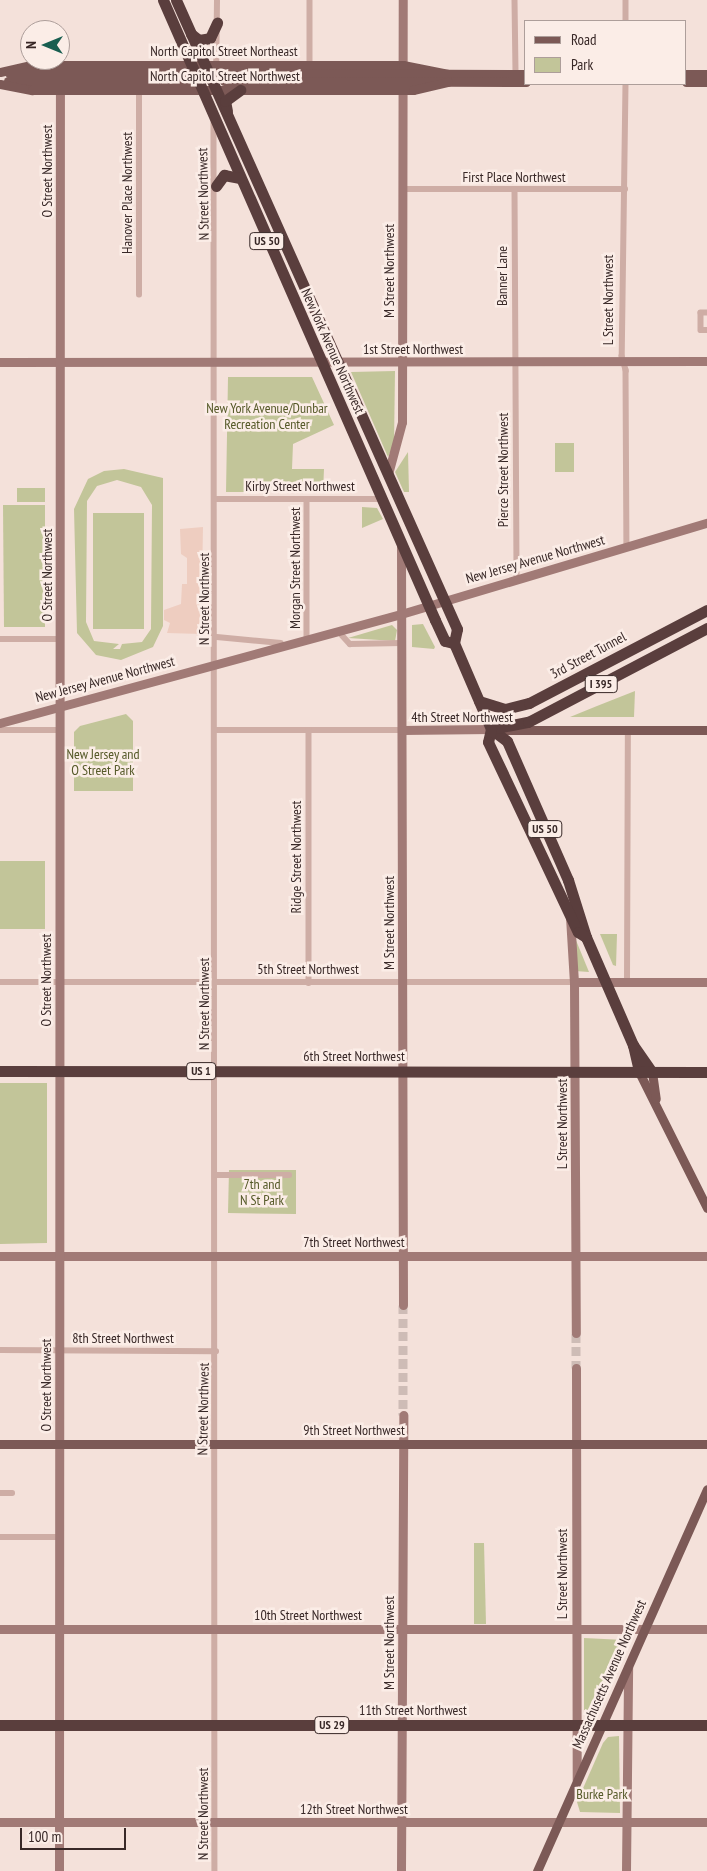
<!DOCTYPE html>
<html>
<head>
<meta charset="utf-8">
<style>
	body { margin:0 }
	#map { position:relative; width:707px; height:1871px; overflow:hidden; background:#f4e1da; font-family:"PT Sans Narrow",sans-serif }
	div>[style] { position:absolute }
	.green>* { inset:0; background:#c2c599 }
	.plaza>* { inset:0; background:#eecdc0 }
	.secondary-tunnel>* { height:9px; margin-top:-4.5px; transform-origin:0; background:repeating-linear-gradient(90deg,#cebcb6 0 9px,transparent 0 13.5px) }
	.street>* { height:5.5px; margin:-2.75px; padding:0 2.75px; transform-origin:2.75px; border-radius:2.75px; background:#ceada5 }
	.secondary>* { height:9px; margin:-4.5px; padding:0 4.5px; transform-origin:4.5px; border-radius:4.5px; background:#a17a76 }
	.primary>* { height:9px; margin:-4.5px; padding:0 4.5px; transform-origin:4.5px; border-radius:4.5px; background:#7c5956 }
	.highway>* { height:11px; margin:-5.5px; padding:0 5.5px; transform-origin:5.5px; border-radius:5.5px; background:#5a3e3d }
	span { translate:-50% -50%; white-space:nowrap; text-align:center; line-height:1.15; -webkit-text-stroke:5px #fbede7; paint-order:stroke }
	.shield-label span { padding:1px 4px; background:#fbede7; border:1px solid; border-radius:4px; -webkit-text-stroke-width:0 }
	.shield-label { font-size:12px; color:#382827; font-weight:700 }
	.street-label { font-size:14px; color:#382827 }
	.park-label { font-size:14px; color:#555928 }
	.legend { position:absolute; left:524px; top:20px; width:162px; height:65px; box-sizing:border-box; background:#fbede7; border:1px solid #ad9e9a; margin:0; padding:6px 9px; list-style:none; font-size:15px; color:#382827 }
	.legend li { display:flex; align-items:center; gap:10px; height:25px }
	.legend b { width:25px; border:1px solid #ad9e9a }
	.north { position:absolute; left:20px; top:20px; width:50px; height:50px; box-sizing:border-box; background:#fbede7; border:1px solid #ad9e9a; border-radius:50%; rotate:270deg; font-size:14px; font-weight:700; line-height:20px; text-align:center; color:#382827 }
	.north::after { content:''; display:block; margin:auto; width:18px; height:22px; background:#185e50; clip-path:polygon(50% 0,100% 100%,50% 72%,0 100%) }
	.scale { position:absolute; left:20px; top:1828px; width:106px; height:22px; box-sizing:border-box; border:2px solid #382827; border-top:0; padding-left:6px; font-size:15px; line-height:18px; white-space:nowrap; color:#382827; -webkit-text-stroke:4px #fbede7; paint-order:stroke }
</style>
</head>
<body>
<div id="map">
	<div class="green">
		<div style="clip-path:polygon(395px 371px,394px 444px,388px 457px,351px 372px)"></div>
		<div style="clip-path:polygon(228px 377px,312px 377px,334px 425px,293px 444px,292px 469px,324px 469px,323px 492px,226px 492px)"></div>
		<div style="clip-path:polygon(555px 443px,574px 443px,574px 472px,555px 472px)"></div>
		<div style="clip-path:polygon(408px 452px,409px 492px,404px 492px,395px 472px)"></div>
		<div style="clip-path:polygon(evenodd,124px 469px,163px 478px,163px 626px,153px 647px,121px 660px,96px 655px,77px 633px,74px 509px,88px 479px,104px 471px,124px 469px,117px 480px,141px 487px,152px 505px,151px 629px,142px 642px,122px 644px,120px 649px,113px 649px,119px 644px,94px 641px,86px 622px,87px 501px,97px 486px,117px 480px)"></div>
		<div style="clip-path:polygon(17px 488px,45px 488px,45px 502px,17px 502px)"></div>
		<div style="clip-path:polygon(3px 505px,45px 505px,45px 627px,4px 627px)"></div>
		<div style="clip-path:polygon(362px 507px,377px 508px,383px 519px,362px 528px)"></div>
		<div style="clip-path:polygon(93px 513px,144px 513px,144px 629px,93px 629px)"></div>
		<div style="clip-path:polygon(423px 624px,435px 647px,434px 649px,412px 647px,412px 625px)"></div>
		<div style="clip-path:polygon(392px 625px,397px 630px,395px 641px,348px 638px)"></div>
		<div style="clip-path:polygon(635px 691px,634px 717px,570px 717px,597px 706px)"></div>
		<div style="clip-path:polygon(126px 714px,133px 721px,133px 791px,74px 791px,74px 732px,80px 726px)"></div>
		<div style="clip-path:polygon(0 861px,45px 861px,45px 929px,0 929px)"></div>
		<div style="clip-path:polygon(573px 933px,589px 972px,575px 971px)"></div>
		<div style="clip-path:polygon(600px 934px,617px 934px,616px 966px,613px 965px)"></div>
		<div style="clip-path:polygon(0 1083px,47px 1083px,47px 1243px,0 1244px)"></div>
		<div style="clip-path:polygon(229px 1170px,296px 1170px,296px 1214px,228px 1213px)"></div>
		<div style="clip-path:polygon(474px 1543px,484px 1543px,486px 1624px,474px 1624px)"></div>
		<div style="clip-path:polygon(584px 1638px,624px 1640px,594px 1710px,584px 1710px)"></div>
		<div style="clip-path:polygon(619px 1736px,620px 1813px,580px 1812px,577px 1802px,603px 1743px,608px 1737px)"></div>
	</div>
	<div class="plaza">
		<div style="clip-path:polygon(203px 527px,201px 634px,167px 633px,170px 623px,164px 620px,164px 610px,181px 604px,182px 584px,187px 584px,187px 558px,181px 554px,180px 529px)"></div>
	</div>
	<div class="secondary-tunnel">
		<div style="left:403px;top:1305px;width:110px;rotate:90deg"></div>
		<div style="left:576px;top:1333px;width:35px;rotate:90deg"></div>
	</div>
	<div class="street">
		<div style="left:310px;top:0;width:65px;rotate:90deg"></div>
		<div style="left:515px;top:0;width:75px;rotate:89.2deg"></div>
		<div style="left:626px;top:0;width:21px;rotate:90deg"></div>
		<div style="left:216px;top:83px;width:83px;rotate:-89.3deg"></div>
		<div style="left:626px;top:84px;width:272px;rotate:90.8deg"></div>
		<div style="left:622px;top:356px;width:15px;rotate:74deg"></div>
		<div style="left:626px;top:370px;width:176px;rotate:89.7deg"></div>
		<div style="left:214px;top:123px;width:1748px;rotate:89.97deg"></div>
		<div style="left:403px;top:189px;width:222px"></div>
		<div style="left:515px;top:189px;width:389px;rotate:89.7deg"></div>
		<div style="left:139px;top:295px;width:205px;rotate:-90deg"></div>
		<div style="left:707px;top:313px;width:6px;rotate:180deg"></div>
		<div style="left:701px;top:313px;width:17px;rotate:90deg"></div>
		<div style="left:701px;top:330px;width:6px"></div>
		<div style="left:217px;top:499px;width:164px"></div>
		<div style="left:307px;top:499px;width:138px;rotate:90deg"></div>
		<div style="left:342px;top:635px;width:12px;rotate:48deg"></div>
		<div style="left:350px;top:644px;width:51px;rotate:-1.1deg"></div>
		<div style="left:217px;top:637px;width:64px;rotate:5.4deg"></div>
		<div style="left:0;top:639px;width:60px"></div>
		<div style="left:0;top:730px;width:60px"></div>
		<div style="left:217px;top:730px;width:185px"></div>
		<div style="left:309px;top:730px;width:253px;rotate:90deg"></div>
		<div style="left:0;top:982px;width:574px"></div>
		<div style="left:627px;top:982px;width:251px;rotate:-89.8deg"></div>
		<div style="left:217px;top:1175px;width:72px"></div>
		<div style="left:0;top:1350px;width:216px;rotate:0.3deg"></div>
		<div style="left:0;top:1493px;width:12px"></div>
		<div style="left:0;top:1537px;width:59px"></div>
	</div>
	<div class="secondary">
		<div style="left:0;top:362px;width:707px;rotate:-0.08deg"></div>
		<div style="left:388px;top:474px;width:54px;rotate:-74.9deg"></div>
		<div style="left:402px;top:422px;width:422px;rotate:-89.9deg"></div>
		<div style="left:401px;top:547px;width:758px;rotate:89.85deg"></div>
		<div style="left:0;top:723px;width:416px;rotate:-15.2deg"></div>
		<div style="left:401px;top:614px;width:319px;rotate:-16.6deg"></div>
		<div style="left:402px;top:730px;width:89px;rotate:-0.6deg"></div>
		<div style="left:570px;top:917px;width:65px;rotate:86.5deg"></div>
		<div style="left:574px;top:982px;width:351px;rotate:89.7deg"></div>
		<div style="left:574px;top:982px;width:133px"></div>
		<div style="left:0;top:1256px;width:707px"></div>
		<div style="left:576px;top:1368px;width:412px;rotate:89.9deg"></div>
		<div style="left:0;top:1629px;width:707px"></div>
		<div style="left:0;top:1822px;width:707px"></div>
		<div style="left:59px;top:1871px;width:1781px;rotate:-89.97deg"></div>
		<div style="left:401px;top:1871px;width:456px;rotate:-89.7deg"></div>
		<div style="left:626px;top:1871px;width:204px;rotate:-89.4deg"></div>
	</div>
	<div class="primary">
		<div style="left:0;top:72px;width:32px;rotate:-13deg"></div>
		<div style="left:31px;top:65px;width:372px"></div>
		<div style="left:403px;top:65px;width:46px;rotate:11.3deg"></div>
		<div style="left:9px;top:73px;width:177px"></div>
		<div style="left:224px;top:73px;width:302px;rotate:0.2deg"></div>
		<div style="left:686px;top:74px;width:21px"></div>
		<div style="left:8px;top:81px;width:182px"></div>
		<div style="left:224px;top:81px;width:302px;rotate:0.2deg"></div>
		<div style="left:686px;top:82px;width:21px"></div>
		<div style="left:0;top:84px;width:33px;rotate:11deg"></div>
		<div style="left:32px;top:90px;width:381px"></div>
		<div style="left:413px;top:90px;width:36px;rotate:-13deg"></div>
		<div style="left:501px;top:730px;width:206px"></div>
		<div style="left:639px;top:1072px;width:152px;rotate:63.4deg"></div>
		<div style="left:652px;top:1072px;width:27px;rotate:82deg"></div>
		<div style="left:0;top:1444px;width:707px"></div>
		<div style="left:537px;top:1871px;width:418px;rotate:-66deg"></div>
	</div>
	<div class="highway">
		<div style="left:163px;top:0;width:677px;rotate:66.31deg"></div>
		<div style="left:435px;top:620px;width:23px;rotate:65deg"></div>
		<div style="left:445px;top:641px;width:9px;rotate:13deg"></div>
		<div style="left:176px;top:0;width:689px;rotate:65.93deg"></div>
		<div style="left:457px;top:629px;width:14px;rotate:102deg"></div>
		<div style="left:454px;top:643px;width:94px;rotate:66.7deg"></div>
		<div style="left:491px;top:729px;width:20px;rotate:37deg"></div>
		<div style="left:507px;top:741px;width:152px;rotate:66.3deg"></div>
		<div style="left:568px;top:880px;width:60px;rotate:72.5deg"></div>
		<div style="left:586px;top:937px;width:118px;rotate:66.5deg"></div>
		<div style="left:633px;top:1045px;width:28px;rotate:77deg"></div>
		<div style="left:191px;top:34px;width:10px;rotate:37deg"></div>
		<div style="left:199px;top:40px;width:11px;rotate:-10deg"></div>
		<div style="left:210px;top:38px;width:17px;rotate:-65deg"></div>
		<div style="left:227px;top:111px;width:10px;rotate:-101deg"></div>
		<div style="left:225px;top:101px;width:19px;rotate:-36deg"></div>
		<div style="left:216px;top:186px;width:14px;rotate:-54deg"></div>
		<div style="left:224px;top:175px;width:15px;rotate:11deg"></div>
		<div style="left:479px;top:701px;width:27px;rotate:17deg"></div>
		<div style="left:505px;top:709px;width:25px;rotate:-14deg"></div>
		<div style="left:529px;top:703px;width:201px;rotate:-27.6deg"></div>
		<div style="left:491px;top:729px;width:38px;rotate:-11deg"></div>
		<div style="left:528px;top:722px;width:202px;rotate:-27.7deg"></div>
		<div style="left:491px;top:729px;width:13px;rotate:103deg"></div>
		<div style="left:488px;top:742px;width:210px;rotate:64.7deg"></div>
		<div style="left:578px;top:932px;width:9px;rotate:32deg"></div>
		<div style="left:633px;top:1045px;width:33px;rotate:55deg"></div>
		<div style="left:0;top:1071px;width:707px;rotate:0.08deg"></div>
		<div style="left:0;top:1725px;width:707px"></div>
	</div>
	<div class="shield-label">
		<span style="left:267px;top:241px">US 50</span>
		<span style="left:601px;top:684px">I 395</span>
		<span style="left:545px;top:829px">US 50</span>
		<span style="left:201px;top:1071px">US 1</span>
		<span style="left:332px;top:1725px">US 29</span>
	</div>
	<div class="street-label">
		<span style="left:224px;top:51px">North Capitol Street Northeast</span>
		<span style="left:225px;top:76px">North Capitol Street Northwest</span>
		<span style="left:47px;top:171px;rotate:-90deg">O Street Northwest</span>
		<span style="left:514px;top:177px">First Place Northwest</span>
		<span style="left:127px;top:193px;rotate:-90deg">Hanover Place Northwest</span>
		<span style="left:203px;top:194px;rotate:-91deg">N Street Northwest</span>
		<span style="left:389px;top:271px;rotate:-90deg">M Street Northwest</span>
		<span style="left:502px;top:276px;rotate:-90deg">Banner Lane</span>
		<span style="left:608px;top:300px;rotate:-90deg">L Street Northwest</span>
		<span style="left:413px;top:349px">1st Street Northwest</span>
		<span style="left:333px;top:351px;rotate:66deg">New York Avenue Northwest</span>
		<span style="left:503px;top:470px;rotate:-90deg">Pierce Street Northwest</span>
		<span style="left:300px;top:486px">Kirby Street Northwest</span>
		<span style="left:535px;top:559px;rotate:-16deg">New Jersey Avenue Northwest</span>
		<span style="left:295px;top:568px;rotate:-90deg">Morgan Street Northwest</span>
		<span style="left:47px;top:575px;rotate:-90deg">O Street Northwest</span>
		<span style="left:204px;top:599px;rotate:-90deg">N Street Northwest</span>
		<span style="left:588px;top:655px;rotate:-28deg">3rd Street Tunnel</span>
		<span style="left:105px;top:679px;rotate:-15deg">New Jersey Avenue Northwest</span>
		<span style="left:462px;top:717px">4th Street Northwest</span>
		<span style="left:296px;top:857px;rotate:-90deg">Ridge Street Northwest</span>
		<span style="left:389px;top:923px;rotate:-90deg">M Street Northwest</span>
		<span style="left:308px;top:969px">5th Street Northwest</span>
		<span style="left:46px;top:980px;rotate:-90deg">O Street Northwest</span>
		<span style="left:204px;top:1004px;rotate:-90deg">N Street Northwest</span>
		<span style="left:354px;top:1056px">6th Street Northwest</span>
		<span style="left:562px;top:1124px;rotate:-90deg">L Street Northwest</span>
		<span style="left:354px;top:1242px">7th Street Northwest</span>
		<span style="left:123px;top:1338px">8th Street Northwest</span>
		<span style="left:46px;top:1385px;rotate:-90deg">O Street Northwest</span>
		<span style="left:203px;top:1409px;rotate:-89deg">N Street Northwest</span>
		<span style="left:354px;top:1430px">9th Street Northwest</span>
		<span style="left:562px;top:1574px;rotate:-90deg">L Street Northwest</span>
		<span style="left:308px;top:1615px">10th Street Northwest</span>
		<span style="left:389px;top:1643px;rotate:-90deg">M Street Northwest</span>
		<span style="left:609px;top:1674px;rotate:-66deg">Massachusetts Avenue Northwest</span>
		<span style="left:413px;top:1710px">11th Street Northwest</span>
		<span style="left:354px;top:1809px">12th Street Northwest</span>
		<span style="left:203px;top:1814px;rotate:-90deg">N Street Northwest</span>
	</div>
	<div class="park-label">
		<span style="left:267px;top:416px">New York Avenue/Dunbar<br>Recreation Center</span>
		<span style="left:103px;top:762px">New Jersey and<br>O Street Park</span>
		<span style="left:262px;top:1192px">7th and<br>N St Park</span>
		<span style="left:602px;top:1794px">Burke Park</span>
	</div>
	<ul class="legend">
	<li><b style="height:6px;background:#7c5956"></b>Road</li>
	<li><b style="height:14px;background:#c2c599"></b>Park</li>
	</ul>
	<div class="north">N</div>
	<div class="scale">100 m</div>
</div>
</body>
</html>
